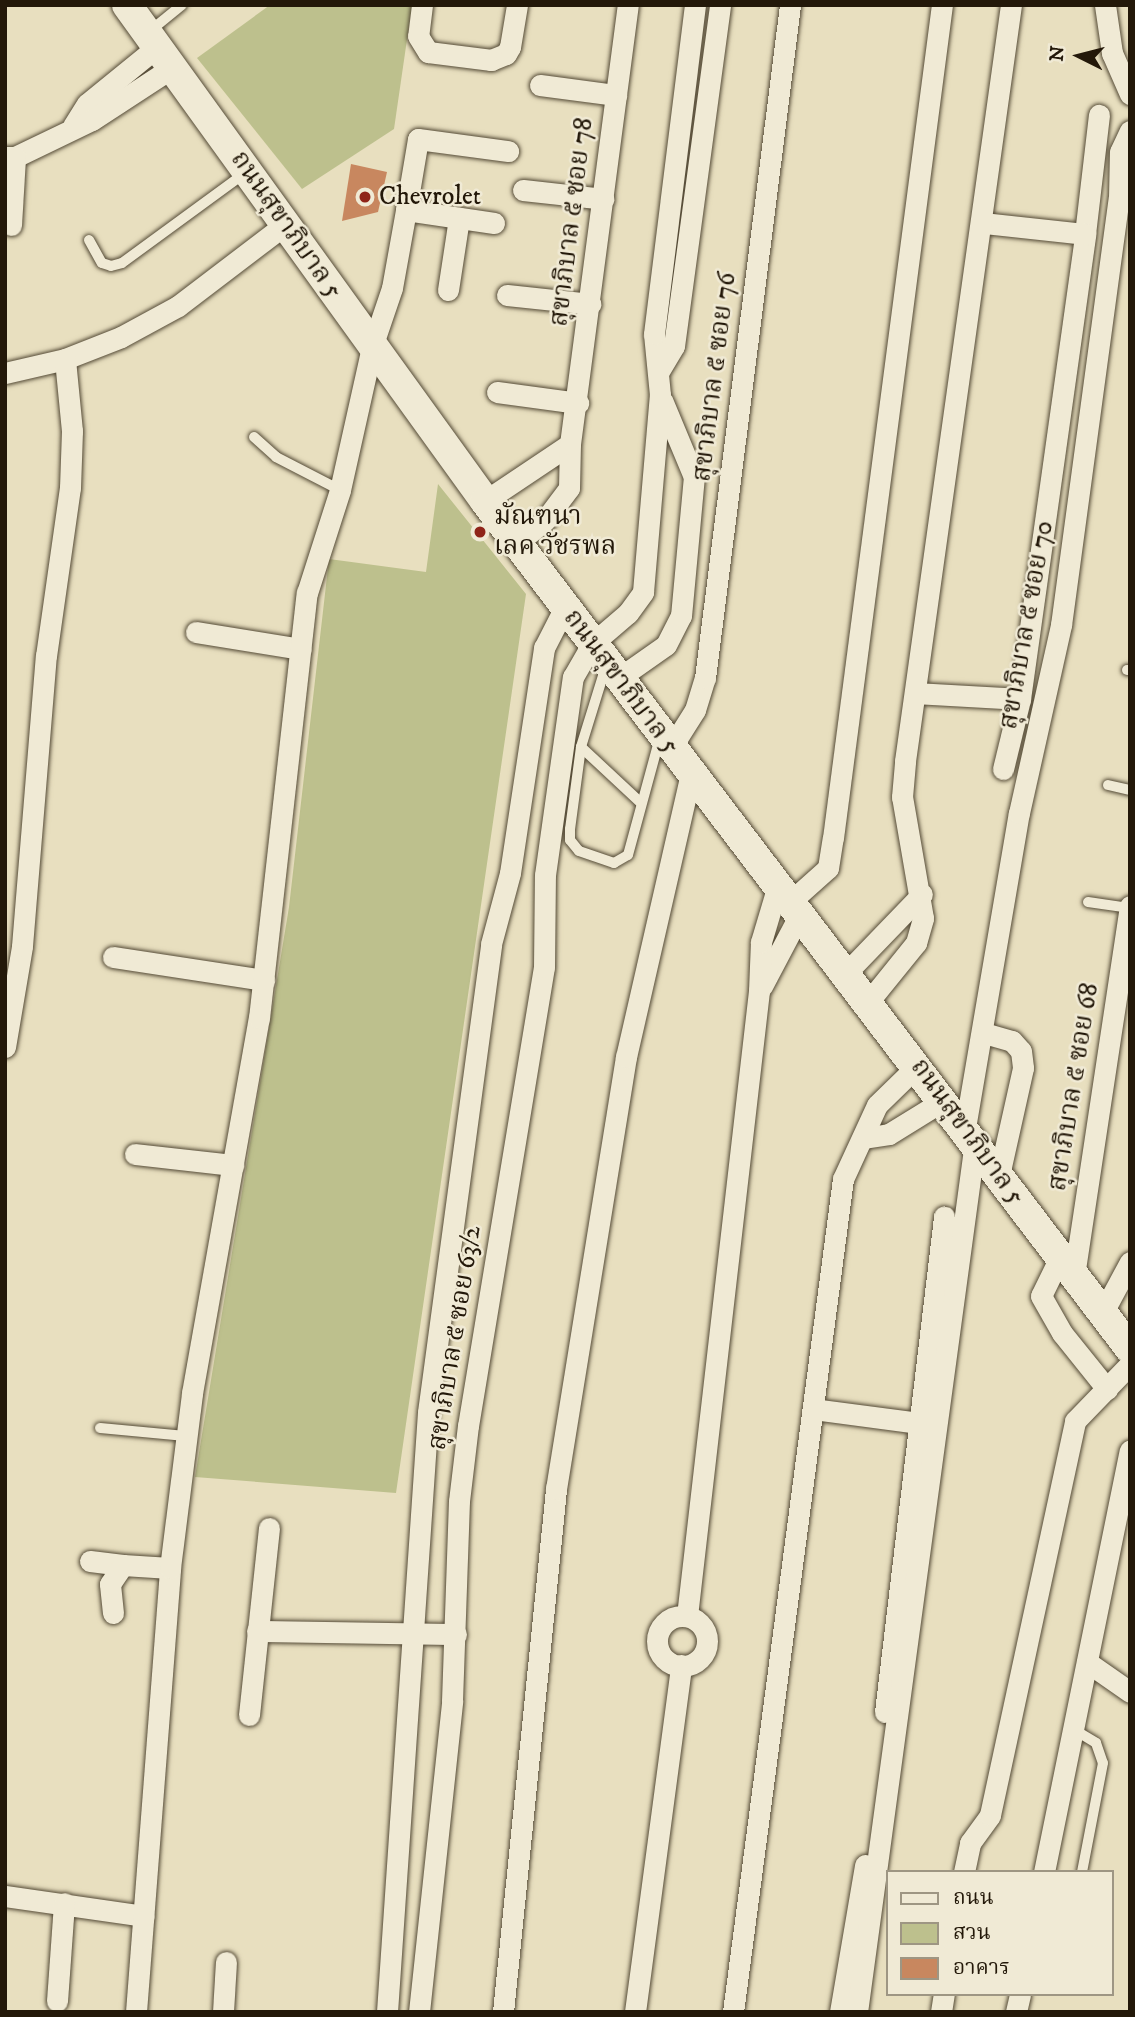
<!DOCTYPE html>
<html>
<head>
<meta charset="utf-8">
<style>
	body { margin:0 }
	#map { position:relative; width:1135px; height:2017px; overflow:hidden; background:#e8dfbf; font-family:"IM FELL DW Pica","Noto Serif Thai",serif }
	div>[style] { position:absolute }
	.green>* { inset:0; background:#bdc08d }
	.building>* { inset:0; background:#c8875f }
	.roads { filter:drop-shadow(0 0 2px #544a36) drop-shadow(0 0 2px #544a36) }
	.service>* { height:10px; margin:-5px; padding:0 5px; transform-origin:5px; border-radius:5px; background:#f0ead5 }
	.minor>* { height:21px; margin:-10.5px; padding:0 10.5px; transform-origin:10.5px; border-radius:10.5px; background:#f0ead5 }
	.minor>.ring { margin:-10.5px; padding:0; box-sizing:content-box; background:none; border:21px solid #f0ead5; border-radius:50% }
	.secondary>* { height:30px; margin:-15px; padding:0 15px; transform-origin:15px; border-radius:15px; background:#f0ead5 }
	.dots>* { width:19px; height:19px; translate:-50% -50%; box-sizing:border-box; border:4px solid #f0ead5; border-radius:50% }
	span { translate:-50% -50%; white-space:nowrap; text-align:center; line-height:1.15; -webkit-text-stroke:5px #f0ead5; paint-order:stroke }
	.poi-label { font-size:26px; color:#231809 }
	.left { translate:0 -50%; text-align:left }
	.street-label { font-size:26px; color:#231809 }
	.frame { position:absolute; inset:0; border:7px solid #231809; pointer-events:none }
	.legend { position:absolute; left:886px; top:1870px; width:228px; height:126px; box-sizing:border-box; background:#f0ead5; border:2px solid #9e9683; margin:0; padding:9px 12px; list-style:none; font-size:21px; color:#231809 }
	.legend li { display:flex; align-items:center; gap:14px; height:35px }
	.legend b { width:35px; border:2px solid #9e9683 }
	.north { position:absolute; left:1044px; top:21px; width:70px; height:70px; -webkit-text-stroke:5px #f0ead5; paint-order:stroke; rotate:276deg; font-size:19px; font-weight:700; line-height:28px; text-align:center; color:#231809 }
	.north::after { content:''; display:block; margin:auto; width:24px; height:32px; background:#231809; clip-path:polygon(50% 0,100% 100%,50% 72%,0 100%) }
</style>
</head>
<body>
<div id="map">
	<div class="green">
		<div style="clip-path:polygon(270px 5px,412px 5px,394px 129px,302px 189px,197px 58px)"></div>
		<div style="clip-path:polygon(438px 484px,526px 594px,396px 1493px,195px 1477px,289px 907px,329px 559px,426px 572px)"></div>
	</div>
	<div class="building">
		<div style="clip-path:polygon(351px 164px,387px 172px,378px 212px,342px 221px)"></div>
	</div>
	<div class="roads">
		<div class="service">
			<div style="left:150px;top:31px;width:41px;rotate:-39.1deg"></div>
			<div style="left:89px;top:240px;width:26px;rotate:61deg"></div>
			<div style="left:102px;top:263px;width:9px;rotate:18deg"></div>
			<div style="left:111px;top:266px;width:11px;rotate:-15deg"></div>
			<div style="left:122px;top:263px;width:152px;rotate:-36.2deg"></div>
			<div style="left:254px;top:437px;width:30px;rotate:42deg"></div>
			<div style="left:276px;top:457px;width:72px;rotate:27.3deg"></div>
			<div style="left:606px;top:666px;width:85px;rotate:107.2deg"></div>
			<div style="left:581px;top:747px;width:83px;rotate:97.6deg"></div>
			<div style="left:570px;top:829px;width:11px;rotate:90deg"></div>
			<div style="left:570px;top:840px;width:14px;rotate:51deg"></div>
			<div style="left:579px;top:851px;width:37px;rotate:19deg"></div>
			<div style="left:614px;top:863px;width:16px;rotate:-30deg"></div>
			<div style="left:628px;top:855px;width:122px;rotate:-74.8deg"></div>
			<div style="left:1127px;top:670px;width:3px"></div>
			<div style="left:581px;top:747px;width:81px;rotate:43deg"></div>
			<div style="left:1108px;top:785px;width:23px;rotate:13deg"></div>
			<div style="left:1088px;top:902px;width:41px;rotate:8.3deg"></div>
			<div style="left:100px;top:1428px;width:86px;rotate:5.3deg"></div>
			<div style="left:1073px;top:1729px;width:27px;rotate:31deg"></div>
			<div style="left:1096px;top:1743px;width:21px;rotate:71deg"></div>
			<div style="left:1103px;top:1763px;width:111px;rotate:100.9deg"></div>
		</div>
		<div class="minor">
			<div style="left:422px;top:5px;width:31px;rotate:97deg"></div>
			<div style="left:418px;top:36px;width:19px;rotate:58deg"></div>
			<div style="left:428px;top:52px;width:64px;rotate:7.2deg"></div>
			<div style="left:491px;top:60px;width:16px;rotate:-22deg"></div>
			<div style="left:506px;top:54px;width:8px;rotate:-60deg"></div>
			<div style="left:510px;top:47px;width:43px;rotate:-80.5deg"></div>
			<div style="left:1105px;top:5px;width:49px;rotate:81.7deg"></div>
			<div style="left:1112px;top:53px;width:45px;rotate:66.3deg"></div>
			<div style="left:540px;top:85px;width:77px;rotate:7.5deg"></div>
			<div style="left:73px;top:126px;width:26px;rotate:-58deg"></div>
			<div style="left:87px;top:104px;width:92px;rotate:-39.2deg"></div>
			<div style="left:5px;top:157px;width:10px"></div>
			<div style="left:15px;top:157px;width:85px;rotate:-25.7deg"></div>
			<div style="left:92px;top:120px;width:97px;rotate:-33.2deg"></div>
			<div style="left:523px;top:190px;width:81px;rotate:6.3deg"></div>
			<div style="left:406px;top:210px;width:72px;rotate:-80.4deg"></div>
			<div style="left:418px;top:139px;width:91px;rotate:7.6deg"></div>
			<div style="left:11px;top:225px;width:68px;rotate:-86.6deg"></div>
			<div style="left:1085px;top:234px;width:120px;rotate:-83.3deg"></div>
			<div style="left:448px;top:290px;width:73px;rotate:-81.3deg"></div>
			<div style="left:507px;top:295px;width:84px;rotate:6.1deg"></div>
			<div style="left:659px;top:371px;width:29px;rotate:-59deg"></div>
			<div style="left:674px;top:346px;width:344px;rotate:-82.3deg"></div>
			<div style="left:5px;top:373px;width:62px;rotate:-13.1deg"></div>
			<div style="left:65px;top:359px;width:60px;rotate:-21.4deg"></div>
			<div style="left:121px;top:337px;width:65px;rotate:-28.5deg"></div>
			<div style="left:178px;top:306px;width:137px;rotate:-37.3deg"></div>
			<div style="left:497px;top:392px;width:82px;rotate:7.7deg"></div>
			<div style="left:485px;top:501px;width:102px;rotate:-33.8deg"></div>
			<div style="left:517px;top:543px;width:36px;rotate:-39deg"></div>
			<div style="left:545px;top:520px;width:40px;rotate:-53deg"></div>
			<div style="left:569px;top:488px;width:44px;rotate:-88.7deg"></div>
			<div style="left:570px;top:444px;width:443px;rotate:-82.5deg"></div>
			<div style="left:196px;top:632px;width:106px;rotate:9.2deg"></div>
			<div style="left:619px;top:678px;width:57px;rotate:-35.1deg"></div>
			<div style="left:666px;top:645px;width:33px;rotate:-63deg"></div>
			<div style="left:681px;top:616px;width:140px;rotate:-84.7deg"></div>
			<div style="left:694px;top:477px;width:83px;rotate:-112.6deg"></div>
			<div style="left:916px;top:693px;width:104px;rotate:3.3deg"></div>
			<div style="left:1020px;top:699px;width:470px;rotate:-82deg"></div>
			<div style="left:1085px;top:234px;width:102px;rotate:-173.8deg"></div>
			<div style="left:671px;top:748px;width:45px;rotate:-57.7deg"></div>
			<div style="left:695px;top:710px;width:34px;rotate:-73deg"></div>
			<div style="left:705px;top:678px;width:678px;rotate:-82.8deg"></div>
			<div style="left:1003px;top:769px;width:72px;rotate:-76.3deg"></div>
			<div style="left:790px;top:902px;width:51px;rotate:-41.8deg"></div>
			<div style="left:828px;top:868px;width:30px;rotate:-81deg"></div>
			<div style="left:833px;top:838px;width:840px;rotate:-82.55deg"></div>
			<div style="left:113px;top:957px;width:153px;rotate:8.7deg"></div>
			<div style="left:847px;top:972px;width:108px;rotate:-46.1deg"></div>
			<div style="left:762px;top:986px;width:81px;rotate:-62.2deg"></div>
			<div style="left:869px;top:1001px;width:75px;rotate:-51deg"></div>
			<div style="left:916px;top:943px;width:26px;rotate:-74deg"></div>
			<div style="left:923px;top:918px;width:123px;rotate:-99.8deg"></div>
			<div style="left:902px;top:797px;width:36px;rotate:-85deg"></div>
			<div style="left:905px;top:761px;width:763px;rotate:-82.02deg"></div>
			<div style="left:984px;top:1033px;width:29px;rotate:16deg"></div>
			<div style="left:1012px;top:1041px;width:13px;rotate:48deg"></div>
			<div style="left:1021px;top:1051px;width:17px;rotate:83deg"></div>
			<div style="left:1023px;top:1068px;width:110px;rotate:102.6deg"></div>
			<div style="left:5px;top:1047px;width:102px;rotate:-80.4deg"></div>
			<div style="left:22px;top:946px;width:291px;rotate:-85.3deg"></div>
			<div style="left:46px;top:656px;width:170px;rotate:-81.9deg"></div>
			<div style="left:70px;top:488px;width:57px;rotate:-88deg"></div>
			<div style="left:72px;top:431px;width:72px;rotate:-95.6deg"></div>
			<div style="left:965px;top:1128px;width:320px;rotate:-80.3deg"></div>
			<div style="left:1019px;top:813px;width:193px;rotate:-77.4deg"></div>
			<div style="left:1061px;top:625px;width:431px;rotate:-82.3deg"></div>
			<div style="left:1119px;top:198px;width:46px;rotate:-88.8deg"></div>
			<div style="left:1120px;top:152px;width:23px;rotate:-65deg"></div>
			<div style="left:864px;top:1138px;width:25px;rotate:-9deg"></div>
			<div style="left:889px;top:1134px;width:65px;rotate:-31.7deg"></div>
			<div style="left:135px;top:1154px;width:99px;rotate:6.4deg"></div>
			<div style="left:1060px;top:1257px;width:43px;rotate:116deg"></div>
			<div style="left:1041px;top:1296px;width:43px;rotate:60.4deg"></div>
			<div style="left:1062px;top:1333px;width:72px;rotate:51.2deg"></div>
			<div style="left:1074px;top:1276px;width:374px;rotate:-81.4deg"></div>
			<div style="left:1102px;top:1314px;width:59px;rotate:-61.7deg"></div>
			<div style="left:813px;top:1409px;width:108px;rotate:7.5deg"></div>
			<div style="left:90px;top:1561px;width:33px;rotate:7deg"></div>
			<div style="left:113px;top:1613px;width:29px;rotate:-96deg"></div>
			<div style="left:110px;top:1584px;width:23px;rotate:-56deg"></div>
			<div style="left:123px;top:1565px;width:47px;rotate:3.7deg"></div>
			<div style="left:687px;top:1616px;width:629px;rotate:-83.43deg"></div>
			<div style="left:759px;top:991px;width:49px;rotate:-87.7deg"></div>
			<div style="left:761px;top:942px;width:59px;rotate:-73.4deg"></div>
			<div class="ring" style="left:657px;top:1616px;width:29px;height:29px"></div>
			<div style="left:257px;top:1631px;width:199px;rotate:0.9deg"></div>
			<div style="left:1087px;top:1662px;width:52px;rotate:34.9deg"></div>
			<div style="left:885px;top:1712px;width:499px;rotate:-83.2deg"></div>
			<div style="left:249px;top:1715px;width:188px;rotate:-83.9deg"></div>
			<div style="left:964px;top:1872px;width:30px;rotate:-78deg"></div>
			<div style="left:970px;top:1843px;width:34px;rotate:-54deg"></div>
			<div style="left:990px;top:1815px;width:403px;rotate:-77.8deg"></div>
			<div style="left:1075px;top:1421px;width:79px;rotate:-46deg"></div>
			<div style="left:1044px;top:1872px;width:430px;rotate:-78.5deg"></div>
			<div style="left:5px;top:1896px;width:140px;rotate:8.2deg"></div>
			<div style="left:57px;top:2001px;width:98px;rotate:-85.9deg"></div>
			<div style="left:136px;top:2012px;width:445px;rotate:-85.6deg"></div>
			<div style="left:170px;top:1568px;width:176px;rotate:-82.8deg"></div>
			<div style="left:192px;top:1393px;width:381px;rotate:-79.9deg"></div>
			<div style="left:259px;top:1018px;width:428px;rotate:-83.6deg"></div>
			<div style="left:307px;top:593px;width:108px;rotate:-72.2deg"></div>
			<div style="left:340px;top:490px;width:147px;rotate:-77.4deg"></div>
			<div style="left:372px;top:347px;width:62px;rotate:-71.3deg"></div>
			<div style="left:392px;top:288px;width:79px;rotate:-79.8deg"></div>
			<div style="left:406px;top:210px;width:89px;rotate:8.4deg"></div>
			<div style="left:223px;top:2012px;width:50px;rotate:-86.6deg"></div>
			<div style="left:387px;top:2012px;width:601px;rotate:-86.09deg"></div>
			<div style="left:428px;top:1412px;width:472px;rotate:-82.3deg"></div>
			<div style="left:491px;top:944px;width:73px;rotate:-75deg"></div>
			<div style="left:510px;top:873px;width:228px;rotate:-81.4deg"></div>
			<div style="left:544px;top:648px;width:46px;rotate:-62.9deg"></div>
			<div style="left:419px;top:2012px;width:313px;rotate:-83.9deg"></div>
			<div style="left:452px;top:1701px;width:200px;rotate:-88deg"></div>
			<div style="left:459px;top:1501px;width:76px;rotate:-83.2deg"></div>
			<div style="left:468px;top:1426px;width:465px;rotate:-80.6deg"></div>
			<div style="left:544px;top:967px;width:92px;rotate:-89.4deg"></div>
			<div style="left:545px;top:875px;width:200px;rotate:-82deg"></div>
			<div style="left:573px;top:677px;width:39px;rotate:-60deg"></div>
			<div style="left:593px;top:643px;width:46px;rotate:-40.6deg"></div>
			<div style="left:628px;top:613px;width:26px;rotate:-54deg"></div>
			<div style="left:643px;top:592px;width:198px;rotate:-85.1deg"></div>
			<div style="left:660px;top:395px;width:61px;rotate:-95.6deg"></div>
			<div style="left:654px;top:334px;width:332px;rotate:-82.9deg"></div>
			<div style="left:503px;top:2012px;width:526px;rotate:-84.21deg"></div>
			<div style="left:556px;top:1489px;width:438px;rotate:-80.8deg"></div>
			<div style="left:626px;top:1057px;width:290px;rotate:-77.1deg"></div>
			<div style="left:635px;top:2012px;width:350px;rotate:-82.4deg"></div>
			<div style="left:733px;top:2012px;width:840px;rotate:-82.48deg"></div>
			<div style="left:843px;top:1179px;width:81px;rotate:-65.3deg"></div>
			<div style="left:877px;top:1105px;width:57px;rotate:-44.3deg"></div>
			<div style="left:840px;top:2012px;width:149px;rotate:-80.3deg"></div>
			<div style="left:857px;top:2012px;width:879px;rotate:-82.28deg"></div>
			<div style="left:941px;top:2012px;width:18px;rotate:-81deg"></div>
			<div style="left:1016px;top:2012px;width:18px;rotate:-77deg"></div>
		</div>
		<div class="secondary">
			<div style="left:127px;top:5px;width:612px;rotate:54.18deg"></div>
			<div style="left:485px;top:501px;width:1065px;rotate:52.74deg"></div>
		</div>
	</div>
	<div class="dots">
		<div style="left:365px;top:197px;background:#8f2418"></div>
		<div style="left:480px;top:532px;background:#8f2418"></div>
	</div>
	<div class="poi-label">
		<span class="left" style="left:379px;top:197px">Chevrolet</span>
		<span class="left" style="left:494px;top:532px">มัณฑนา<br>เลค วัชรพล</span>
	</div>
	<div class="street-label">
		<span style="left:572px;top:222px;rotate:-83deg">สุขาภิบาล ๕ ซอย 78</span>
		<span style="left:286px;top:225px;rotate:55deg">ถนนสุขาภิบาล 5</span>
		<span style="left:715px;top:377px;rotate:-83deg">สุขาภิบาล ๕ ซอย 76</span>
		<span style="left:1027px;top:625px;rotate:-80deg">สุขาภิบาล ๕ ซอย 70</span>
		<span style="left:621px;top:682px;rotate:53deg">ถนนสุขาภิบาล 5</span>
		<span style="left:1074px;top:1087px;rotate:-81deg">สุขาภิบาล ๕ ซอย 68</span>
		<span style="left:967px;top:1132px;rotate:54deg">ถนนสุขาภิบาล 5</span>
		<span style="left:455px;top:1338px;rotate:-81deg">สุขาภิบาล ๕ ซอย 63/2</span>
	</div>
	<div class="frame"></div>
	<ul class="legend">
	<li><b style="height:9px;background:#f0ead5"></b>ถนน</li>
	<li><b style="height:19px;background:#bdc08d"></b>สวน</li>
	<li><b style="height:19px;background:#c8875f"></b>อาคาร</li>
	</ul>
	<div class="north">N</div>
</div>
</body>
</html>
